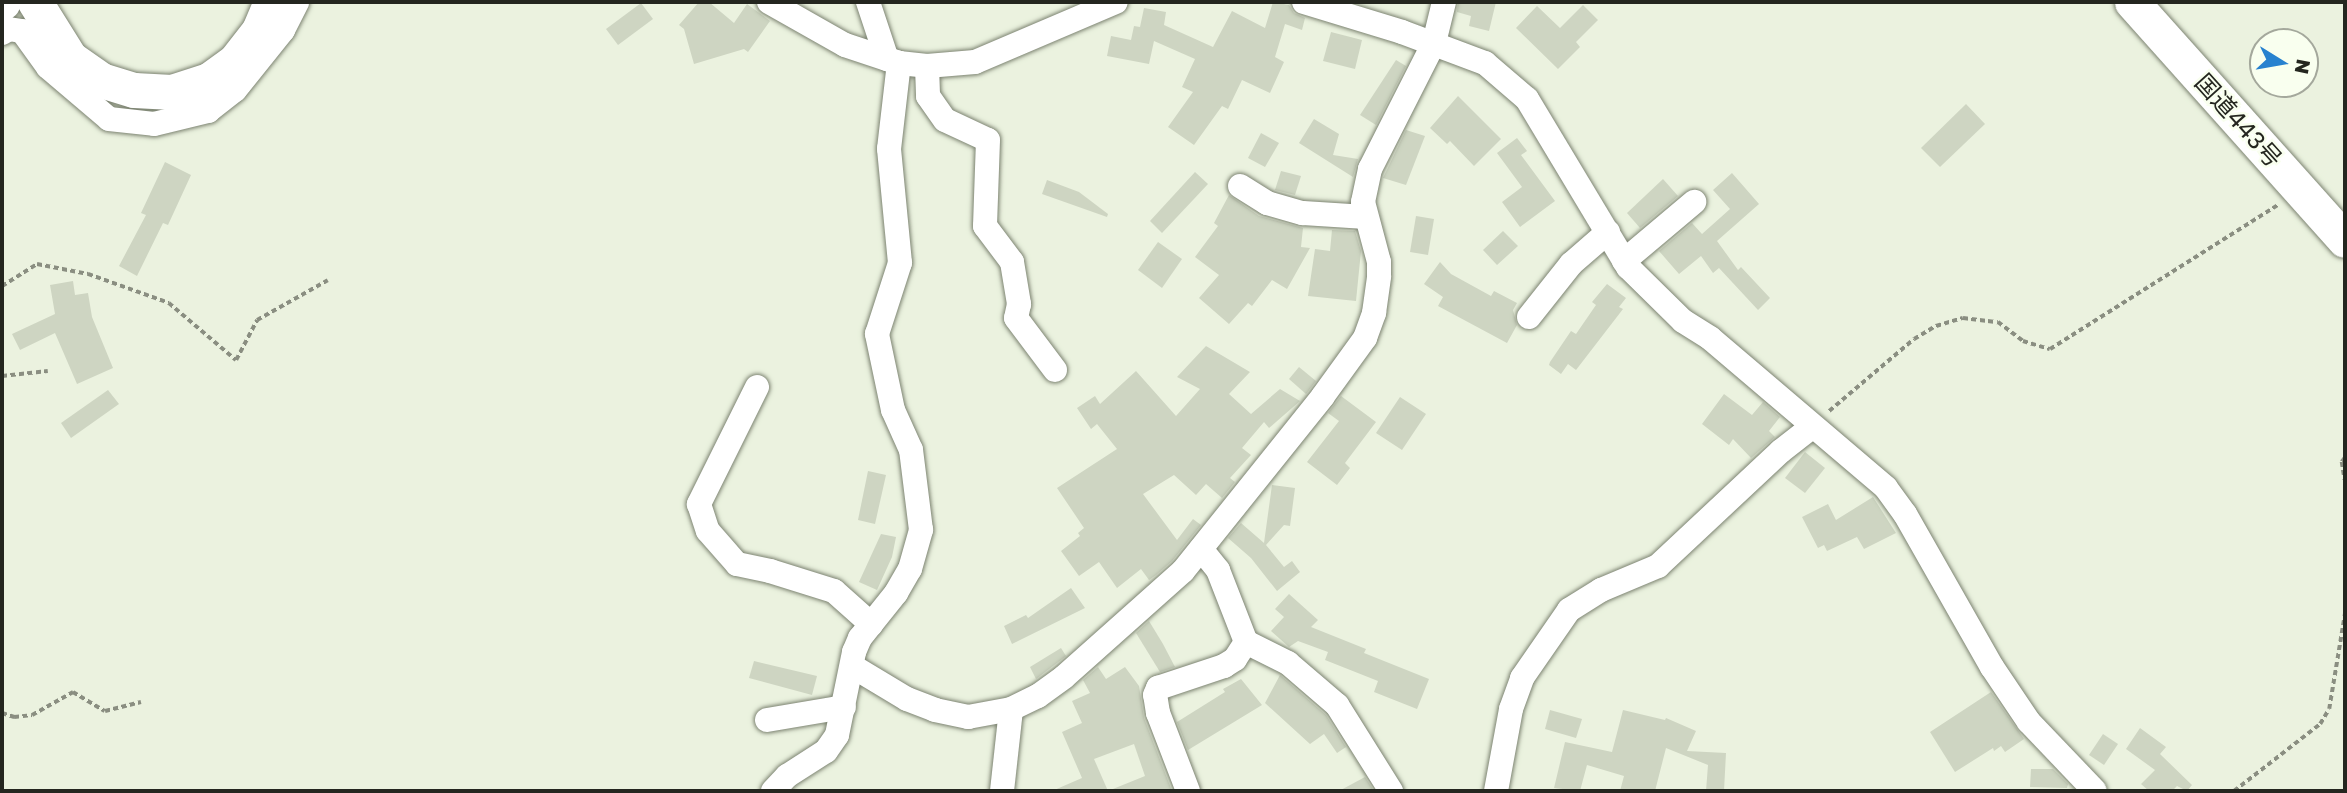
<!DOCTYPE html>
<html>
<head>
<meta charset="utf-8">
<style>
	body { margin:0 }
	#map { position:relative; width:2347px; height:793px; overflow:hidden; background:#ebf2df; font-family:"Golos Text","Noto Sans JP",sans-serif }
	div>[style] { position:absolute }
	.building>* { inset:0; background:#ced5c2 }
	.path>* { height:3.5px; margin-top:-1.75px; transform-origin:0; background:repeating-linear-gradient(90deg,#8a8e81 0 5px,transparent 0 8.5px) }
	.roads { filter:drop-shadow(0 0 2px #7c8371) drop-shadow(0 0 2px #7c8371) }
	.minor>* { height:24px; margin:-12px; padding:0 12px; transform-origin:12px; border-radius:12px; background:#fff }
	.highway>* { height:35px; margin:-17.5px; padding:0 17.5px; transform-origin:17.5px; border-radius:17.5px; background:#fff }
	span { translate:-50% -50%; white-space:nowrap; text-align:center; line-height:1.15; -webkit-text-stroke:5px #f9ffef; paint-order:stroke }
	.street-label { font-size:24px; color:#24261f }
	.frame { position:absolute; inset:0; border:4px solid #24261f; pointer-events:none }
	.north { position:absolute; left:2249px; top:28px; width:70px; height:70px; box-sizing:border-box; background:#f9ffef; border:2px solid #a4a89c; border-radius:50%; rotate:101deg; font-size:19px; font-weight:700; line-height:28px; text-align:center; color:#24261f }
	.north::after { content:''; display:block; margin:auto; width:24px; height:32px; background:#2882cf; clip-path:polygon(50% 0,100% 100%,50% 72%,0 100%) }
</style>
</head>
<body>
<div id="map">
	<div class="building">
		<div style="clip-path:polygon(699px 2px,709px 2px,734px 23px,747px 4px,770px 21px,748px 52px,744px 49px,694px 64px,684px 29px,679px 25px)"></div>
		<div style="clip-path:polygon(1273px 2px,1289px 5px,1294px 13px,1305px 18px,1302px 30px,1285px 24px,1275px 57px,1284px 62px,1270px 93px,1242px 80px,1228px 109px,1222px 106px,1194px 145px,1168px 127px,1193px 92px,1182px 87px,1195px 59px,1154px 41px,1149px 64px,1107px 56px,1111px 36px,1131px 40px,1134px 26px,1140px 27px,1144px 8px,1166px 12px,1164px 25px,1213px 47px,1232px 11px,1265px 28px)"></div>
		<div style="clip-path:polygon(1458px 2px,1496px 2px,1489px 31px,1469px 26px,1471px 16px,1457px 12px)"></div>
		<div style="clip-path:polygon(641px 3px,653px 19px,618px 45px,606px 29px)"></div>
		<div style="clip-path:polygon(1583px 5px,1598px 20px,1576px 42px,1580px 47px,1558px 69px,1516px 28px,1537px 6px,1560px 28px)"></div>
		<div style="clip-path:polygon(1331px 32px,1362px 40px,1355px 69px,1323px 61px)"></div>
		<div style="clip-path:polygon(1396px 60px,1406px 66px,1376px 125px,1360px 115px)"></div>
		<div style="clip-path:polygon(1458px 96px,1501px 139px,1474px 166px,1450px 141px,1447px 144px,1430px 128px)"></div>
		<div style="clip-path:polygon(1966px 104px,1985px 124px,1940px 167px,1921px 148px)"></div>
		<div style="clip-path:polygon(1314px 119px,1339px 134px,1333px 155px,1358px 159px,1353px 177px,1299px 143px)"></div>
		<div style="clip-path:polygon(1406px 130px,1425px 136px,1406px 185px,1383px 178px)"></div>
		<div style="clip-path:polygon(1261px 133px,1279px 143px,1265px 167px,1248px 158px)"></div>
		<div style="clip-path:polygon(1517px 138px,1527px 151px,1521px 155px,1555px 201px,1520px 227px,1502px 202px,1522px 187px,1497px 153px)"></div>
		<div style="clip-path:polygon(165px 162px,191px 175px,168px 225px,163px 223px,137px 276px,119px 266px,146px 215px,141px 213px)"></div>
		<div style="clip-path:polygon(1281px 171px,1301px 176px,1295px 195px,1275px 190px)"></div>
		<div style="clip-path:polygon(1195px 172px,1208px 184px,1162px 233px,1150px 221px)"></div>
		<div style="clip-path:polygon(1732px 173px,1759px 204px,1717px 241px,1738px 270px,1741px 267px,1770px 298px,1758px 310px,1719px 268px,1713px 273px,1701px 256px,1679px 274px,1659px 251px,1692px 223px,1702px 234px,1730px 209px,1713px 190px)"></div>
		<div style="clip-path:polygon(1663px 179px,1678px 196px,1640px 228px,1627px 213px)"></div>
		<div style="clip-path:polygon(1047px 180px,1079px 192px,1108px 214px,1107px 217px,1042px 194px)"></div>
		<div style="clip-path:polygon(1229px 195px,1259px 216px,1303px 228px,1301px 247px,1310px 248px,1287px 289px,1272px 280px,1252px 306px,1248px 303px,1229px 324px,1199px 298px,1219px 275px,1195px 257px,1218px 226px,1214px 223px)"></div>
		<div style="clip-path:polygon(1416px 216px,1434px 219px,1428px 255px,1410px 252px)"></div>
		<div style="clip-path:polygon(1332px 230px,1355px 231px,1361px 251px,1356px 301px,1308px 296px,1315px 249px,1330px 251px)"></div>
		<div style="clip-path:polygon(1503px 231px,1518px 246px,1497px 265px,1483px 250px)"></div>
		<div style="clip-path:polygon(1158px 242px,1182px 259px,1162px 288px,1138px 270px)"></div>
		<div style="clip-path:polygon(1440px 262px,1451px 274px,1491px 296px,1494px 291px,1517px 303px,1513px 310px,1517px 325px,1507px 343px,1438px 306px,1443px 297px,1424px 284px)"></div>
		<div style="clip-path:polygon(73px 281px,75px 295px,88px 293px,92px 317px,113px 368px,77px 384px,55px 333px,20px 350px,12px 334px,55px 314px,50px 285px)"></div>
		<div style="clip-path:polygon(1607px 284px,1626px 298px,1619px 307px,1623px 309px,1576px 370px,1568px 364px,1561px 374px,1549px 365px,1550px 362px,1571px 331px,1576px 334px,1596px 305px,1592px 302px)"></div>
		<div style="clip-path:polygon(1206px 346px,1250px 372px,1229px 394px,1251px 414px,1280px 389px,1300px 401px,1269px 428px,1264px 422px,1242px 448px,1251px 455px,1230px 478px,1235px 482px,1222px 498px,1206px 484px,1196px 495px,1174px 475px,1143px 494px,1177px 540px,1193px 519px,1201px 525px,1172px 561px,1156px 575px,1149px 580px,1141px 569px,1117px 588px,1099px 562px,1079px 576px,1061px 551px,1080px 536px,1078px 533px,1084px 528px,1057px 488px,1117px 449px,1097px 424px,1091px 429px,1077px 408px,1095px 396px,1100px 404px,1136px 371px,1176px 416px,1200px 389px,1177px 377px)"></div>
		<div style="clip-path:polygon(1299px 367px,1316px 381px,1306px 394px,1289px 379px)"></div>
		<div style="clip-path:polygon(108px 390px,119px 404px,71px 438px,61px 423px)"></div>
		<div style="clip-path:polygon(1724px 394px,1752px 415px,1763px 402px,1780px 417px,1769px 431px,1775px 437px,1751px 458px,1733px 439px,1729px 445px,1702px 424px)"></div>
		<div style="clip-path:polygon(1341px 396px,1376px 422px,1345px 463px,1350px 468px,1337px 485px,1307px 462px,1339px 421px,1328px 413px)"></div>
		<div style="clip-path:polygon(1400px 397px,1426px 414px,1402px 450px,1376px 433px)"></div>
		<div style="clip-path:polygon(1805px 452px,1825px 468px,1805px 493px,1785px 478px)"></div>
		<div style="clip-path:polygon(868px 471px,886px 475px,875px 524px,858px 520px)"></div>
		<div style="clip-path:polygon(1272px 485px,1295px 488px,1290px 526px,1284px 525px,1266px 545px,1284px 567px,1292px 561px,1300px 572px,1277px 591px,1251px 558px,1228px 538px,1241px 523px,1264px 543px)"></div>
		<div style="clip-path:polygon(1873px 497px,1896px 533px,1864px 549px,1857px 537px,1827px 551px,1824px 545px,1818px 548px,1802px 517px,1828px 504px,1836px 520px)"></div>
		<div style="clip-path:polygon(881px 534px,896px 537px,892px 557px,877px 590px,859px 582px)"></div>
		<div style="clip-path:polygon(1071px 588px,1085px 608px,1012px 644px,1004px 626px,1026px 615px,1028px 618px)"></div>
		<div style="clip-path:polygon(1289px 594px,1318px 620px,1311px 627px,1366px 649px,1364px 653px,1429px 679px,1417px 709px,1374px 692px,1378px 681px,1325px 660px,1328px 652px,1298px 641px,1289px 647px,1271px 631px,1284px 617px,1275px 609px)"></div>
		<div style="clip-path:polygon(1149px 621px,1163px 644px,1175px 667px,1160px 672px,1136px 633px)"></div>
		<div style="clip-path:polygon(1061px 648px,1066px 656px,1036px 679px,1030px 667px)"></div>
		<div style="clip-path:polygon(754px 661px,817px 676px,812px 695px,749px 678px)"></div>
		<div style="clip-path:polygon(evenodd,1098px 667px,1106px 679px,1125px 667px,1139px 686px,1144px 718px,1172px 791px,1052px 791px,1082px 778px,1062px 732px,1082px 723px,1072px 701px,1090px 693px,1083px 680px,1098px 667px,1134px 744px,1145px 776px,1108px 791px,1094px 759px,1134px 744px)"></div>
		<div style="clip-path:polygon(1280px 675px,1326px 715px,1346px 747px,1337px 753px,1324px 734px,1310px 744px,1265px 703px)"></div>
		<div style="clip-path:polygon(1241px 679px,1262px 705px,1188px 750px,1177px 722px,1225px 692px,1223px 689px)"></div>
		<div style="clip-path:polygon(1991px 692px,2024px 739px,2005px 752px,2001px 746px,1994px 751px,1993px 748px,1955px 772px,1930px 732px)"></div>
		<div style="clip-path:polygon(1550px 710px,1582px 719px,1576px 738px,1545px 729px)"></div>
		<div style="clip-path:polygon(1623px 710px,1665px 720px,1666px 718px,1696px 731px,1687px 751px,1726px 753px,1724px 791px,1706px 791px,1708px 765px,1666px 748px,1655px 791px,1620px 791px,1624px 776px,1587px 765px,1580px 791px,1554px 788px,1565px 742px,1612px 752px)"></div>
		<div style="clip-path:polygon(2140px 728px,2166px 747px,2160px 754px,2192px 785px,2187px 791px,2177px 786px,2172px 791px,2149px 791px,2141px 784px,2155px 770px,2126px 749px)"></div>
		<div style="clip-path:polygon(2103px 734px,2118px 744px,2104px 765px,2089px 755px)"></div>
		<div style="clip-path:polygon(2031px 769px,2053px 769px,2068px 784px,2067px 788px,2030px 787px)"></div>
		<div style="clip-path:polygon(1365px 777px,1374px 791px,1339px 791px)"></div>
	</div>
	<div class="path">
		<div style="left:2px;top:286px;width:41px;rotate:-32.2deg"></div>
		<div style="left:37px;top:264px;width:52px;rotate:11.1deg"></div>
		<div style="left:88px;top:274px;width:86px;rotate:19.7deg"></div>
		<div style="left:169px;top:303px;width:88px;rotate:40.4deg"></div>
		<div style="left:236px;top:360px;width:45px;rotate:-62.3deg"></div>
		<div style="left:257px;top:320px;width:81px;rotate:-29.4deg"></div>
		<div style="left:2px;top:376px;width:46px;rotate:-6.2deg"></div>
		<div style="left:1829px;top:411px;width:111px;rotate:-40.3deg"></div>
		<div style="left:1914px;top:339px;width:26px;rotate:-31deg"></div>
		<div style="left:1936px;top:326px;width:28px;rotate:-17deg"></div>
		<div style="left:1963px;top:318px;width:35px;rotate:7deg"></div>
		<div style="left:1998px;top:322px;width:31px;rotate:37deg"></div>
		<div style="left:2023px;top:341px;width:28px;rotate:17deg"></div>
		<div style="left:2050px;top:349px;width:271px;rotate:-32.3deg"></div>
		<div style="left:2345px;top:458px;width:5px;rotate:127deg"></div>
		<div style="left:2342px;top:462px;width:18px;rotate:81deg"></div>
		<div style="left:2px;top:713px;width:13px;rotate:18deg"></div>
		<div style="left:14px;top:717px;width:18px;rotate:-6deg"></div>
		<div style="left:32px;top:715px;width:47px;rotate:-29.3deg"></div>
		<div style="left:73px;top:692px;width:37px;rotate:31deg"></div>
		<div style="left:105px;top:711px;width:37px;rotate:-14deg"></div>
		<div style="left:2234px;top:791px;width:109px;rotate:-37.9deg"></div>
		<div style="left:2320px;top:724px;width:17px;rotate:-59deg"></div>
		<div style="left:2329px;top:709px;width:98px;rotate:-80.6deg"></div>
	</div>
	<div class="roads">
		<div class="minor">
			<div style="left:769px;top:2px;width:87px;rotate:29.5deg"></div>
			<div style="left:845px;top:45px;width:57px;rotate:18.4deg"></div>
			<div style="left:899px;top:63px;width:28px;rotate:6deg"></div>
			<div style="left:927px;top:66px;width:48px;rotate:-4.8deg"></div>
			<div style="left:975px;top:62px;width:153px;rotate:-23.1deg"></div>
			<div style="left:868px;top:2px;width:60px;rotate:71.6deg"></div>
			<div style="left:1304px;top:2px;width:102px;rotate:17deg"></div>
			<div style="left:1402px;top:32px;width:89px;rotate:20.5deg"></div>
			<div style="left:1485px;top:63px;width:55px;rotate:40.6deg"></div>
			<div style="left:1527px;top:99px;width:196px;rotate:59deg"></div>
			<div style="left:1628px;top:267px;width:77px;rotate:44.5deg"></div>
			<div style="left:1683px;top:321px;width:32px;rotate:32deg"></div>
			<div style="left:1710px;top:338px;width:231px;rotate:40.4deg"></div>
			<div style="left:1886px;top:488px;width:32px;rotate:54deg"></div>
			<div style="left:1905px;top:514px;width:176px;rotate:60.4deg"></div>
			<div style="left:1992px;top:667px;width:66px;rotate:56.1deg"></div>
			<div style="left:2029px;top:722px;width:95px;rotate:46.3deg"></div>
			<div style="left:2px;top:33px;width:8px;rotate:-30deg"></div>
			<div style="left:9px;top:29px;width:13px;rotate:9deg"></div>
			<div style="left:22px;top:31px;width:44px;rotate:54.2deg"></div>
			<div style="left:48px;top:67px;width:80px;rotate:40.4deg"></div>
			<div style="left:109px;top:119px;width:45px;rotate:6.3deg"></div>
			<div style="left:154px;top:124px;width:56px;rotate:-13.5deg"></div>
			<div style="left:208px;top:111px;width:34px;rotate:-38deg"></div>
			<div style="left:235px;top:90px;width:77px;rotate:-51.3deg"></div>
			<div style="left:283px;top:30px;width:31px;rotate:-63deg"></div>
			<div style="left:927px;top:66px;width:30px;rotate:88deg"></div>
			<div style="left:928px;top:96px;width:29px;rotate:55deg"></div>
			<div style="left:945px;top:120px;width:47px;rotate:24.9deg"></div>
			<div style="left:988px;top:140px;width:86px;rotate:92deg"></div>
			<div style="left:985px;top:226px;width:45px;rotate:53.1deg"></div>
			<div style="left:1012px;top:262px;width:43px;rotate:80.5deg"></div>
			<div style="left:1019px;top:304px;width:14px;rotate:102deg"></div>
			<div style="left:1016px;top:318px;width:65px;rotate:53.1deg"></div>
			<div style="left:1240px;top:186px;width:32px;rotate:32deg"></div>
			<div style="left:1267px;top:203px;width:37px;rotate:16deg"></div>
			<div style="left:1303px;top:213px;width:63px;rotate:3.6deg"></div>
			<div style="left:1624px;top:261px;width:92px;rotate:-40.1deg"></div>
			<div style="left:1529px;top:317px;width:68px;rotate:-51.6deg"></div>
			<div style="left:1571px;top:264px;width:49px;rotate:-40.9deg"></div>
			<div style="left:757px;top:387px;width:131px;rotate:116.4deg"></div>
			<div style="left:699px;top:504px;width:28px;rotate:72deg"></div>
			<div style="left:708px;top:531px;width:44px;rotate:48.7deg"></div>
			<div style="left:737px;top:564px;width:34px;rotate:12deg"></div>
			<div style="left:770px;top:571px;width:67px;rotate:17.4deg"></div>
			<div style="left:834px;top:591px;width:50px;rotate:41.7deg"></div>
			<div style="left:1246px;top:642px;width:47px;rotate:26.6deg"></div>
			<div style="left:1288px;top:663px;width:65px;rotate:40.6deg"></div>
			<div style="left:1337px;top:705px;width:102px;rotate:57.9deg"></div>
			<div style="left:852px;top:666px;width:64px;rotate:31deg"></div>
			<div style="left:907px;top:699px;width:30px;rotate:21deg"></div>
			<div style="left:935px;top:710px;width:34px;rotate:12deg"></div>
			<div style="left:968px;top:717px;width:44px;rotate:-10.5deg"></div>
			<div style="left:1011px;top:709px;width:30px;rotate:-26deg"></div>
			<div style="left:1038px;top:696px;width:32px;rotate:-36deg"></div>
			<div style="left:1064px;top:677px;width:159px;rotate:-41.7deg"></div>
			<div style="left:1183px;top:571px;width:224px;rotate:-51.3deg"></div>
			<div style="left:1323px;top:396px;width:72px;rotate:-54.1deg"></div>
			<div style="left:1365px;top:338px;width:27px;rotate:-70deg"></div>
			<div style="left:1374px;top:313px;width:37px;rotate:-82deg"></div>
			<div style="left:1379px;top:276px;width:14px;rotate:-90deg"></div>
			<div style="left:1379px;top:262px;width:62px;rotate:-104.9deg"></div>
			<div style="left:1363px;top:202px;width:34px;rotate:-78deg"></div>
			<div style="left:1370px;top:169px;width:141px;rotate:-63.1deg"></div>
			<div style="left:1434px;top:43px;width:42px;rotate:-76.3deg"></div>
			<div style="left:767px;top:720px;width:78px;rotate:-9.6deg"></div>
			<div style="left:773px;top:791px;width:21px;rotate:-47deg"></div>
			<div style="left:787px;top:776px;width:46px;rotate:-32.7deg"></div>
			<div style="left:826px;top:751px;width:19px;rotate:-55deg"></div>
			<div style="left:837px;top:735px;width:85px;rotate:-78.4deg"></div>
			<div style="left:854px;top:652px;width:15px;rotate:-67deg"></div>
			<div style="left:860px;top:638px;width:58px;rotate:-51.3deg"></div>
			<div style="left:896px;top:593px;width:28px;rotate:-60deg"></div>
			<div style="left:910px;top:569px;width:41px;rotate:-74.2deg"></div>
			<div style="left:921px;top:530px;width:81px;rotate:-97.1deg"></div>
			<div style="left:911px;top:450px;width:44px;rotate:-114.2deg"></div>
			<div style="left:893px;top:410px;width:78px;rotate:-101.9deg"></div>
			<div style="left:877px;top:334px;width:75px;rotate:-72.1deg"></div>
			<div style="left:900px;top:263px;width:115px;rotate:-95.5deg"></div>
			<div style="left:889px;top:149px;width:87px;rotate:-83.4deg"></div>
			<div style="left:1002px;top:791px;width:82px;rotate:-83.7deg"></div>
			<div style="left:1188px;top:791px;width:84px;rotate:-111deg"></div>
			<div style="left:1158px;top:713px;width:18px;rotate:-99deg"></div>
			<div style="left:1155px;top:695px;width:8px;rotate:-67deg"></div>
			<div style="left:1158px;top:688px;width:70px;rotate:-18.4deg"></div>
			<div style="left:1224px;top:666px;width:13px;rotate:-32deg"></div>
			<div style="left:1235px;top:659px;width:20px;rotate:-57deg"></div>
			<div style="left:1246px;top:642px;width:77px;rotate:-111.3deg"></div>
			<div style="left:1218px;top:570px;width:27px;rotate:-129deg"></div>
			<div style="left:1496px;top:791px;width:83px;rotate:-79.6deg"></div>
			<div style="left:1511px;top:709px;width:33px;rotate:-70deg"></div>
			<div style="left:1522px;top:678px;width:83px;rotate:-55.3deg"></div>
			<div style="left:1569px;top:610px;width:38px;rotate:-32deg"></div>
			<div style="left:1601px;top:590px;width:62px;rotate:-22.8deg"></div>
			<div style="left:1658px;top:566px;width:168px;rotate:-43.1deg"></div>
			<div style="left:1781px;top:451px;width:39px;rotate:-38deg"></div>
		</div>
		<div class="highway">
			<div style="left:35px;top:2px;width:66px;rotate:58deg"></div>
			<div style="left:70px;top:58px;width:38px;rotate:35deg"></div>
			<div style="left:101px;top:80px;width:34px;rotate:17deg"></div>
			<div style="left:134px;top:90px;width:38px;rotate:3deg"></div>
			<div style="left:172px;top:92px;width:39px;rotate:-18deg"></div>
			<div style="left:209px;top:80px;width:32px;rotate:-36deg"></div>
			<div style="left:235px;top:61px;width:39px;rotate:-52deg"></div>
			<div style="left:259px;top:30px;width:30px;rotate:-67deg"></div>
			<div style="left:2132px;top:2px;width:319px;rotate:48.2deg"></div>
			<div style="left:2px;top:3px;width:1px;rotate:-45deg"></div>
		</div>
	</div>
	<div class="street-label">
		<span style="left:2239px;top:120px;rotate:48deg">国道443号</span>
	</div>
	<div class="frame"></div>
	<div class="north">N</div>
</div>
</body>
</html>
